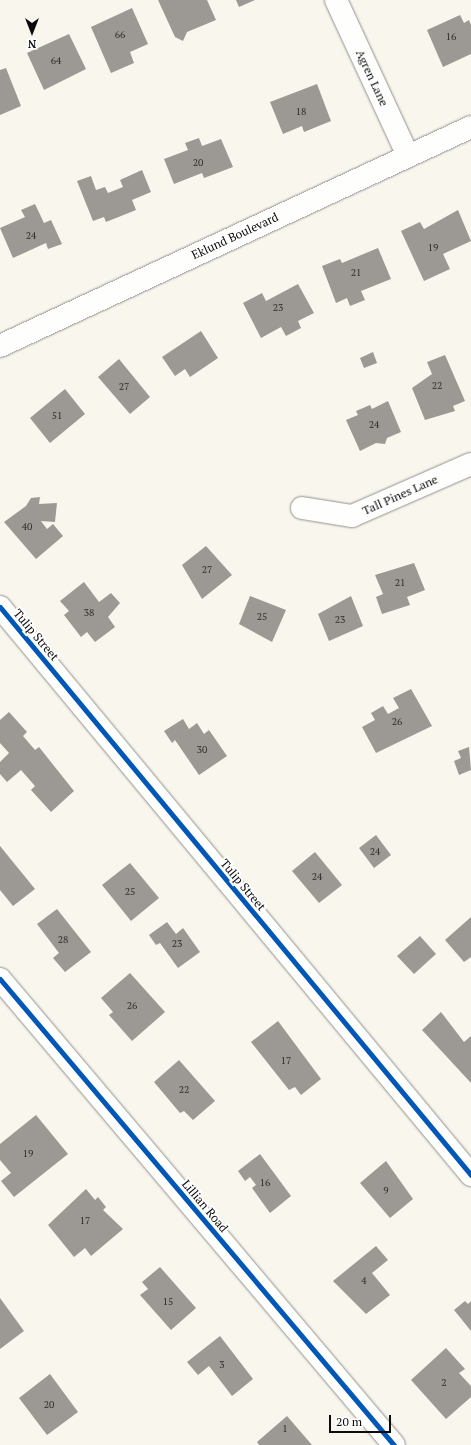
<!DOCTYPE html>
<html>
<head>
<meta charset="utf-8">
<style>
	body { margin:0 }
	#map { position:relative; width:471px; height:1445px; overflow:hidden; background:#f9f6ee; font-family:"PT Serif",serif }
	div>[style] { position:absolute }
	.building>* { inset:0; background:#9c9894 }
	.roads { filter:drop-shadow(0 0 1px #92918d) drop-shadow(0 0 1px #92918d) }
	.minor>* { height:22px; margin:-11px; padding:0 11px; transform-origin:11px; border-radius:11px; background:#fefefc }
	.cycleway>* { height:5px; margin:-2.5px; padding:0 2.5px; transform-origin:2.5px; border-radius:2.5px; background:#0057b8 }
	span { translate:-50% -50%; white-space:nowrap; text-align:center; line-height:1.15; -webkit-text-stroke:4px #fff; paint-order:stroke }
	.number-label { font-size:10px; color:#2f2e2d }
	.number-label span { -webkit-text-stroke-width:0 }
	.street-label { font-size:12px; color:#0b0b0b }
	.north { position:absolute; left:12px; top:12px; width:40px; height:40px; -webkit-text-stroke:3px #fff; paint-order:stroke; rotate:180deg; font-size:11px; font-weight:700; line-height:16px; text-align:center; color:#0b0b0b }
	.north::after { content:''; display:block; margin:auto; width:14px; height:18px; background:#0b0b0b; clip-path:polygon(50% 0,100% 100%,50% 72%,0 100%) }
	.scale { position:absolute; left:329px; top:1415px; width:62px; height:18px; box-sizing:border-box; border:2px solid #0b0b0b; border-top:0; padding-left:5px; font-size:12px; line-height:14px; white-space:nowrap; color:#0b0b0b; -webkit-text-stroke:3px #fff; paint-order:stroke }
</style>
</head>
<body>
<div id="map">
	<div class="building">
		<div style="clip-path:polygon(158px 0,207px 0,216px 20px,187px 32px,183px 41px,175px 37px)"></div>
		<div style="clip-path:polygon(236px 0,255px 0,239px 7px)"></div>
		<div style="clip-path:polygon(132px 8px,148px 44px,130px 52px,134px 63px,111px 73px,91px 27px)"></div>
		<div style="clip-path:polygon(460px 15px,464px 23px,469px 20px,471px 25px,471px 54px,443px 67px,427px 30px)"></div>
		<div style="clip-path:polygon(69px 34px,86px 69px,44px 90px,27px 53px)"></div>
		<div style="clip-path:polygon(6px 68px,21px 106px,0 115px,0 70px)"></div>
		<div style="clip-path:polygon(317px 84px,331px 121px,304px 132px,302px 126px,283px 134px,270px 102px)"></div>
		<div style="clip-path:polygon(199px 138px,202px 146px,221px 139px,233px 167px,204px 178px,202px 173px,174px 184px,164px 159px,188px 150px,185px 143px)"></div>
		<div style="clip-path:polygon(142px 170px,151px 192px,132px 200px,136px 210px,106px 222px,104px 217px,93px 221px,77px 181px,91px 176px,96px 190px,105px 187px,108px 193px,123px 187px,120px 180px)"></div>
		<div style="clip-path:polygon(35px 204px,44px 223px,51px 220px,62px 244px,48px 249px,46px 243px,13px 258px,0 228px,25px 217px,21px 210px)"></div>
		<div style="clip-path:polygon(458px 210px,471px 241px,443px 254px,450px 269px,424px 281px,401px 231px,420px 222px,424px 229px)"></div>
		<div style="clip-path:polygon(378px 248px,391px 279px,361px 291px,365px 300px,350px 306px,347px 298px,336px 303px,322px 266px,340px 259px,342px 263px)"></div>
		<div style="clip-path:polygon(298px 284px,314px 313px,298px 321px,301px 328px,286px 336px,281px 327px,261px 338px,243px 303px,262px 293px,266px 301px)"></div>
		<div style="clip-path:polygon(201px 331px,218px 358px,190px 377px,185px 369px,175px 376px,162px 357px)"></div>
		<div style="clip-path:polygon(373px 352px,377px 363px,364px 368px,360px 358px)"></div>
		<div style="clip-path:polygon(445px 355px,465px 401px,453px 406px,455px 411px,425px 420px,412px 388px,432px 374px,427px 362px)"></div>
		<div style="clip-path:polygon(119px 359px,150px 397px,130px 414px,98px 377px)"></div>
		<div style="clip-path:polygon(65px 389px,85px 414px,50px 443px,30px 418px)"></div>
		<div style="clip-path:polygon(388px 401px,401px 432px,387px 438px,385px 444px,376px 443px,360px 451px,346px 420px,358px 415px,356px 411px,370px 405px,372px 409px)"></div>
		<div style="clip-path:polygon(40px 497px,39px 504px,57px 503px,55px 522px,41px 521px,47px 529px,53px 524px,63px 536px,36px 559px,4px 522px,26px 506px,31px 498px)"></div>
		<div style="clip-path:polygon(206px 546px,232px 575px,202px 599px,182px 565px)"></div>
		<div style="clip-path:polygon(414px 563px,425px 590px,407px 597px,410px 605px,382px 614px,376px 597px,383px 594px,375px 575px)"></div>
		<div style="clip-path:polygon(84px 582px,99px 602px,111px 593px,120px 603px,108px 617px,115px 627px,95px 642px,87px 632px,81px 637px,64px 615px,69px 611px,60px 601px)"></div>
		<div style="clip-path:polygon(250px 596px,286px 610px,272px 642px,239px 624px)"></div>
		<div style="clip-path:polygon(351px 596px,363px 626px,329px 641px,318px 614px)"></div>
		<div style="clip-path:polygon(411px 689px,432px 726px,376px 753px,362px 727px,375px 720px,371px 713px,383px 706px,388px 714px,399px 708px,393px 698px)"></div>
		<div style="clip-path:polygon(9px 712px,27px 732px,23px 736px,35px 750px,39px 747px,74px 791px,51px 812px,31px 790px,35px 786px,21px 770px,7px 782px,0 774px,0 762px,9px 753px,0 743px,0 720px)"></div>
		<div style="clip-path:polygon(183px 719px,189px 729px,197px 723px,204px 734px,209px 730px,227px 756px,199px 775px,175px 740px,172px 743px,164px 731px)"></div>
		<div style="clip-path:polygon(469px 747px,471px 770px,459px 775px,454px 761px,461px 758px,458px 751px)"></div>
		<div style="clip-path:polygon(376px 835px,391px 855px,374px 868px,359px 848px)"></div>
		<div style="clip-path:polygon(0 846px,35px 889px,13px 906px,0 890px)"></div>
		<div style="clip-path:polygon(315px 852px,342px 885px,319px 903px,292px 871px)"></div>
		<div style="clip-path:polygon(130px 863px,159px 898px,131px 921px,102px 885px)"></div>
		<div style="clip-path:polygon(57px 909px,91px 952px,65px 972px,53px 958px,59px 953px,37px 924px)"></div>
		<div style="clip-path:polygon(471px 917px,471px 957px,464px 962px,445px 940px)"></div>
		<div style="clip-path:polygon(167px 922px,176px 934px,183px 928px,200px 952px,178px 968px,160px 943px,156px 945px,149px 935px)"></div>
		<div style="clip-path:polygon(420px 936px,436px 954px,414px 974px,397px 956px)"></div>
		<div style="clip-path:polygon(130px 973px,165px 1012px,132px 1041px,109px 1015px,113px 1012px,101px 998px)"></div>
		<div style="clip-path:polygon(441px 1012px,464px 1042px,471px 1036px,471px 1083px,422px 1030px)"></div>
		<div style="clip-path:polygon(278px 1021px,321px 1079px,301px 1095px,295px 1087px,289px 1090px,251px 1042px)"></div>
		<div style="clip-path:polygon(179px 1060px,215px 1101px,193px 1120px,184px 1111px,180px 1113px,154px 1082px)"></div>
		<div style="clip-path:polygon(36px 1115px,68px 1154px,14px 1197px,1px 1181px,11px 1173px,0 1160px,0 1144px)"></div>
		<div style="clip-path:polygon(260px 1154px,291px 1196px,270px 1213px,252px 1188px,256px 1185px,250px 1177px,245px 1181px,238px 1171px)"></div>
		<div style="clip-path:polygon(386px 1161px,413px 1199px,390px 1218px,360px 1183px)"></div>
		<div style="clip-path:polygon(86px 1189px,95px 1200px,98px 1197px,106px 1207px,103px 1210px,123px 1229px,91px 1256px,85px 1248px,74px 1257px,48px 1225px)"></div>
		<div style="clip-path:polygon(376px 1246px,388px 1260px,372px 1273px,390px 1295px,366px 1314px,333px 1281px)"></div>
		<div style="clip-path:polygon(160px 1267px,196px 1308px,171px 1330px,140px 1295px,148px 1289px,142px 1282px)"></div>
		<div style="clip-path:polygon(0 1298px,24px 1331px,0 1349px)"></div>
		<div style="clip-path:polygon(465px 1301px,468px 1304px,471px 1301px,471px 1331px,454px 1310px)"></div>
		<div style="clip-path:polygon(220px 1336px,253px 1379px,232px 1396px,209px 1366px,198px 1375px,187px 1362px)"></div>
		<div style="clip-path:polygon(446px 1348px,465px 1369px,459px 1373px,471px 1386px,471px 1397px,446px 1419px,411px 1380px)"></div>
		<div style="clip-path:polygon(50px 1374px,78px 1412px,47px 1435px,19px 1398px)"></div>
		<div style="clip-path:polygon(287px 1416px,312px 1445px,259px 1445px,257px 1442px)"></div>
	</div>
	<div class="roads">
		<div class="minor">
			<div style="left:336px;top:0;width:172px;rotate:65.2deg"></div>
			<div style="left:0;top:346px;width:519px;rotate:-24.94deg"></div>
			<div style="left:302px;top:508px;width:51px;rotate:9.1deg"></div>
			<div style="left:352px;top:516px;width:130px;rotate:-23.6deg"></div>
			<div style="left:0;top:607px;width:738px;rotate:50.33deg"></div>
			<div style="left:0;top:979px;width:610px;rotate:49.79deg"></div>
		</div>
	</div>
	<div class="cycleway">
		<div style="left:0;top:607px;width:738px;rotate:50.33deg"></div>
		<div style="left:0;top:979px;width:610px;rotate:49.79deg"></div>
	</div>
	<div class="number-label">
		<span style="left:120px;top:35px">66</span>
		<span style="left:451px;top:37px">16</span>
		<span style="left:56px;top:61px">64</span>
		<span style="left:301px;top:112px">18</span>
		<span style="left:198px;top:163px">20</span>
		<span style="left:31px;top:236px">24</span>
		<span style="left:433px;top:248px">19</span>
		<span style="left:356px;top:273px">21</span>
		<span style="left:278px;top:308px">23</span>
		<span style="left:437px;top:386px">22</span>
		<span style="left:124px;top:387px">27</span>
		<span style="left:57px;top:416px">51</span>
		<span style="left:374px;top:425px">24</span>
		<span style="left:27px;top:527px">40</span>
		<span style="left:207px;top:570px">27</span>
		<span style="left:400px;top:583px">21</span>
		<span style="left:89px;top:613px">38</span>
		<span style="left:262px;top:617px">25</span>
		<span style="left:340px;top:620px">23</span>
		<span style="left:397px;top:722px">26</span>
		<span style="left:202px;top:750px">30</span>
		<span style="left:375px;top:852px">24</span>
		<span style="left:317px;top:877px">24</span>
		<span style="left:130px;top:892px">25</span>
		<span style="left:63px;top:940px">28</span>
		<span style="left:177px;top:944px">23</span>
		<span style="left:132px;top:1006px">26</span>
		<span style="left:286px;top:1061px">17</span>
		<span style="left:184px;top:1090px">22</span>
		<span style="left:28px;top:1154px">19</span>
		<span style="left:265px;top:1183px">16</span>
		<span style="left:386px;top:1191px">9</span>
		<span style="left:85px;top:1221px">17</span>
		<span style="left:364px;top:1281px">4</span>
		<span style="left:168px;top:1302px">15</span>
		<span style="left:222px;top:1365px">3</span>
		<span style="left:444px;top:1383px">2</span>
		<span style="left:49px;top:1405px">20</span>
		<span style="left:285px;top:1429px">1</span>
	</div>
	<div class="street-label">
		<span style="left:372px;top:78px;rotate:65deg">Agren Lane</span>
		<span style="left:235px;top:236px;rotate:-25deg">Eklund Boulevard</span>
		<span style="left:400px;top:495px;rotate:-24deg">Tall Pines Lane</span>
		<span style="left:36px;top:635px;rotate:50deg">Tulip Street</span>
		<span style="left:243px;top:885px;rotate:50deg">Tulip Street</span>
		<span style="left:205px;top:1206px;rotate:50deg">Lillian Road</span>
	</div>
	<div class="north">N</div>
	<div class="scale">20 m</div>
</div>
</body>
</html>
